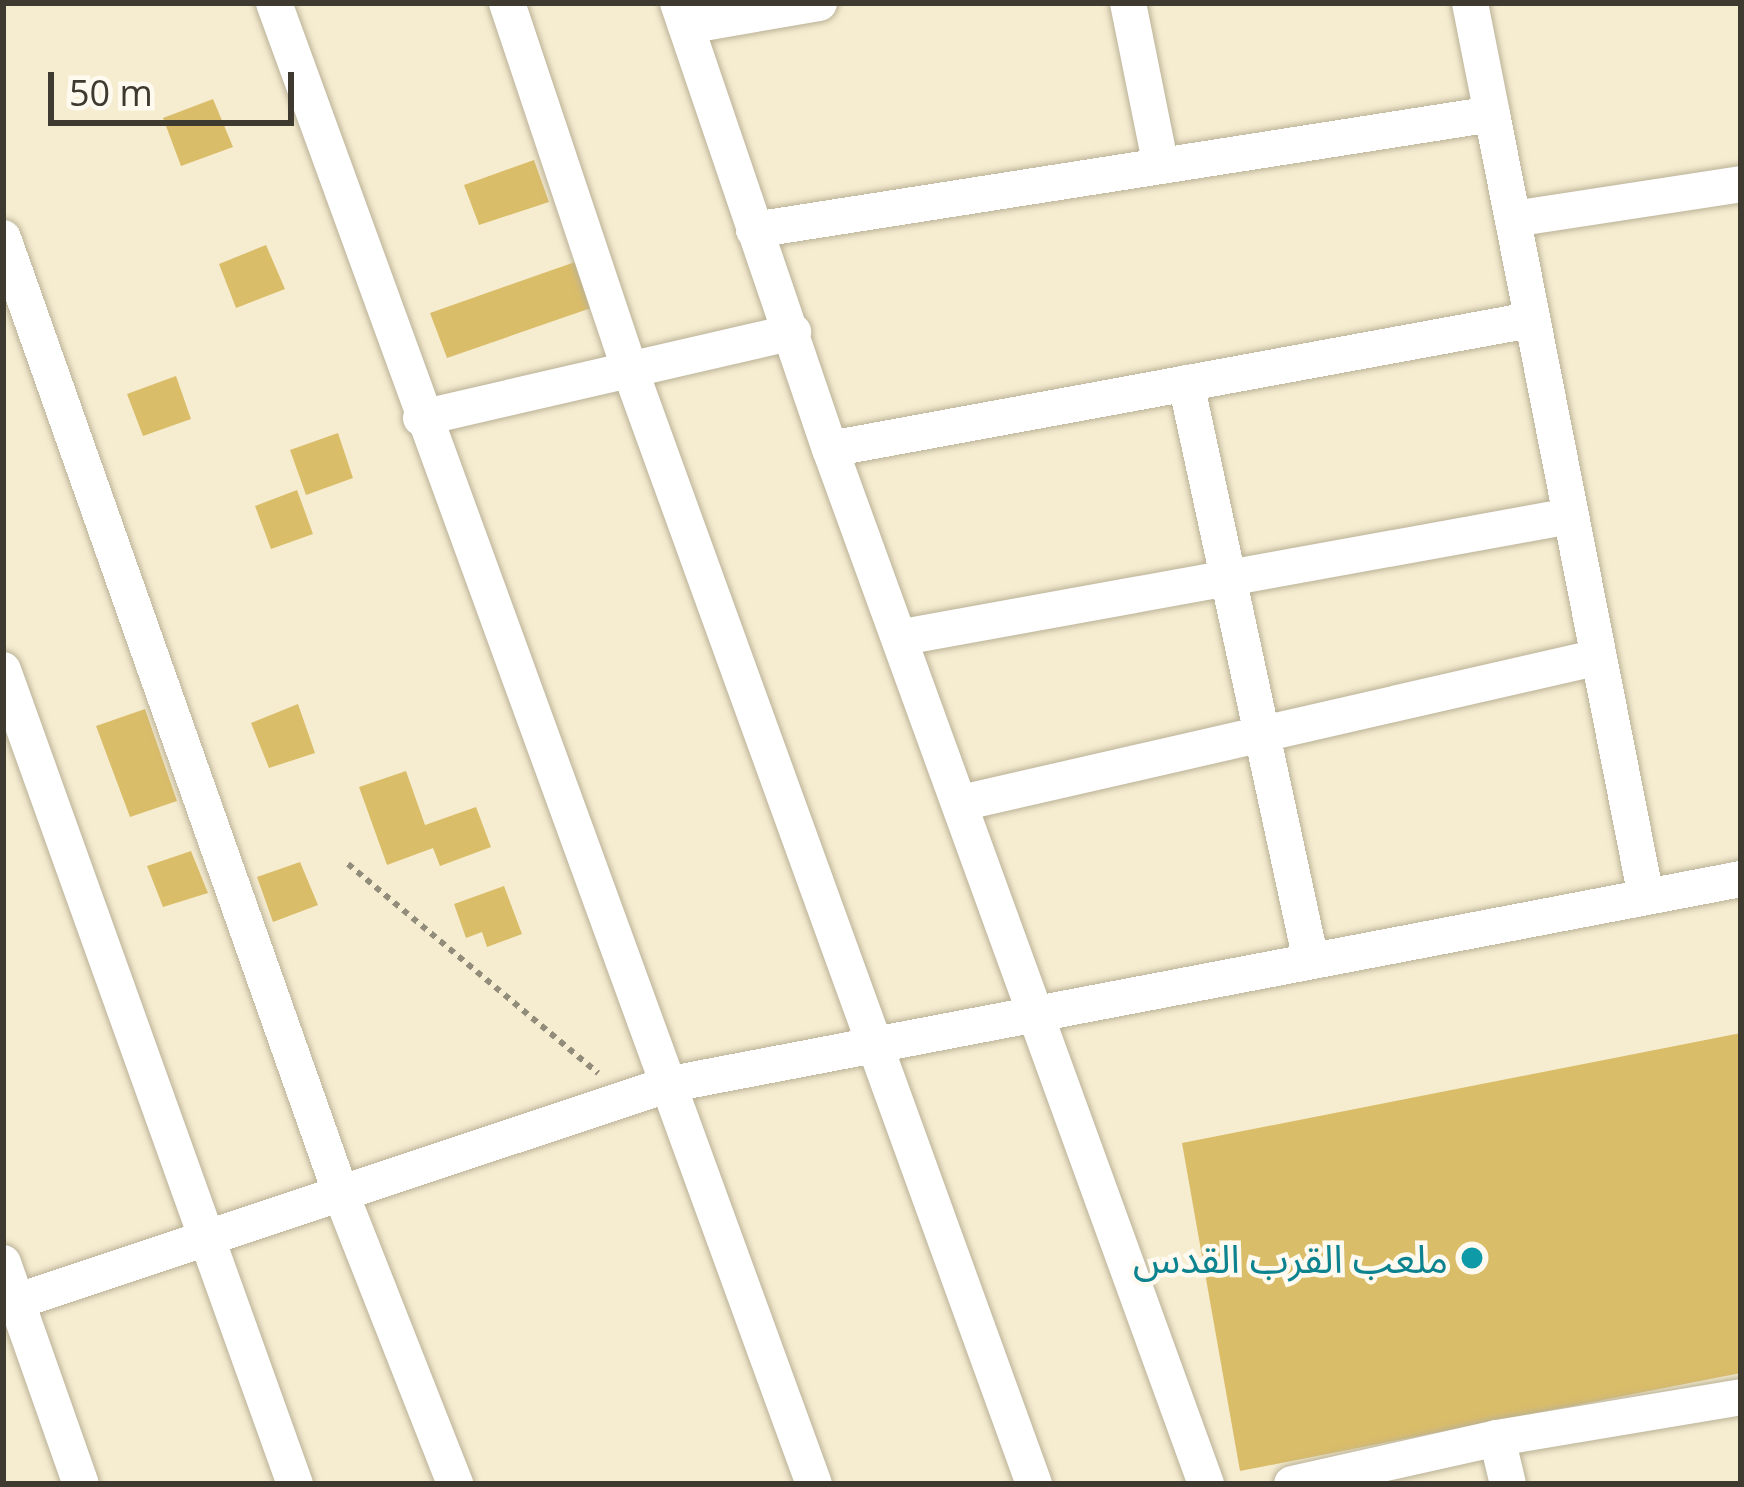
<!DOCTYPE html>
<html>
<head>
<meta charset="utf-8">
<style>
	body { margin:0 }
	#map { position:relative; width:1744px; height:1487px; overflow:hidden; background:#f6edd1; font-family:"Open Sans","Noto Sans Arabic",sans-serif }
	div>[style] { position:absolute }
	.building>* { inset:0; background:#dabd69 }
	.path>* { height:6px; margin-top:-3px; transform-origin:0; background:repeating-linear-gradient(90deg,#928c7a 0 6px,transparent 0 12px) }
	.roads { filter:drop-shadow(0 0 3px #bab197) drop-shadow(0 0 3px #bab197) }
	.minor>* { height:36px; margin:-18px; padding:0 18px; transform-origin:18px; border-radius:18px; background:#fff }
	.dots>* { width:33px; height:33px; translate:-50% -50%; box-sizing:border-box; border:6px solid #fefaef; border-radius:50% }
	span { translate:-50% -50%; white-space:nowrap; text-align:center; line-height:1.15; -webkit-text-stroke:9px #fefaef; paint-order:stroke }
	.culture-label { font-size:39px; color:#0d838f }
	.right { translate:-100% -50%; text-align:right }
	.frame { position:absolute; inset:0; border:6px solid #3e3a30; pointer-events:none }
	.scale { position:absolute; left:48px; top:72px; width:246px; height:54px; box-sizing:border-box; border:6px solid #3e3a30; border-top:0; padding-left:15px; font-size:36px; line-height:42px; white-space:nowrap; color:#3e3a30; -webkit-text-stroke:9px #fefaef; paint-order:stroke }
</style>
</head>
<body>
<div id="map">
	<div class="building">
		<div style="clip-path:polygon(213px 99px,233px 147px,181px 166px,163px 118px)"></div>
		<div style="clip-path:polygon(534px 160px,549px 202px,479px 225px,464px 185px)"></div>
		<div style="clip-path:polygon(266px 245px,285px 289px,236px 308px,219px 264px)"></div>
		<div style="clip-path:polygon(575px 262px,591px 308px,447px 358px,430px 313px)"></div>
		<div style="clip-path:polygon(176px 376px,191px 419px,143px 436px,127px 394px)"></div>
		<div style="clip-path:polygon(338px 433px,353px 478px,306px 495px,290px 450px)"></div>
		<div style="clip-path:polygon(297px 490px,313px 534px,271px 549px,255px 506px)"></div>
		<div style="clip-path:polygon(298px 704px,315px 753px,269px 768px,251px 723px)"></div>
		<div style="clip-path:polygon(145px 709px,177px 801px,130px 817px,96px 726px)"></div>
		<div style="clip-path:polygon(406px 771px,425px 825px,476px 807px,491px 847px,440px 866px,433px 848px,387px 865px,359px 787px)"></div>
		<div style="clip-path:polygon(191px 851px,208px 893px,163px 907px,147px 866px)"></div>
		<div style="clip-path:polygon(300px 862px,318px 905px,273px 922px,257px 877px)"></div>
		<div style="clip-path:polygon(504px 886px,522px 934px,487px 947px,482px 932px,466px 938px,454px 904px)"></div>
		<div style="clip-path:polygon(1741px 1033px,1741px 1373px,1240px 1471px,1182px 1143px)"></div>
	</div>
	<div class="path">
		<div style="left:348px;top:864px;width:326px;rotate:39.9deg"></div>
	</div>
	<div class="roads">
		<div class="minor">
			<div style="left:274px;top:3px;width:1576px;rotate:69.97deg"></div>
			<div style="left:507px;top:3px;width:384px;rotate:71.5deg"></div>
			<div style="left:629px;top:367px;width:1188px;rotate:70.07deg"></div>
			<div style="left:678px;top:3px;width:471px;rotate:71.2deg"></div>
			<div style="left:830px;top:449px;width:1101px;rotate:70.03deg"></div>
			<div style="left:1128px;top:3px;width:166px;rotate:78.6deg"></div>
			<div style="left:1470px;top:3px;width:113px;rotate:78.8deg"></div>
			<div style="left:686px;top:26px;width:135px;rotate:-9.8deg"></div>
			<div style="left:1513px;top:219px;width:231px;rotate:-8.7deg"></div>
			<div style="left:754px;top:230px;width:747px;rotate:-8.93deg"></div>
			<div style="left:1492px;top:114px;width:798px;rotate:78.87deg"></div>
			<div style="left:3px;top:238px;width:1014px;rotate:70.53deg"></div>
			<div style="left:341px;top:1194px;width:312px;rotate:68.5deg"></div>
			<div style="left:1186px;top:383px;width:591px;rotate:77.8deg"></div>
			<div style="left:421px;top:418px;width:382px;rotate:-13deg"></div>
			<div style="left:830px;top:449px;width:712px;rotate:-10.44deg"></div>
			<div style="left:903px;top:637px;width:678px;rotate:-10.28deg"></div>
			<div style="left:3px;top:670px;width:865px;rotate:70.27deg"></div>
			<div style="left:961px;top:803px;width:654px;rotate:-12.89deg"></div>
			<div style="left:3px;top:1263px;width:234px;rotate:70.6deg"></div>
			<div style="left:3px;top:1306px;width:699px;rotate:-18.43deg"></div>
			<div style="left:666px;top:1085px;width:1095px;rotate:-10.85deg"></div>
			<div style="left:1497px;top:1438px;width:247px;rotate:-9.5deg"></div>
			<div style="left:1292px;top:1484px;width:210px;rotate:-12.6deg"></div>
			<div style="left:1497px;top:1438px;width:47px;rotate:76.6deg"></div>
		</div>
	</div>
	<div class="dots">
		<div style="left:1472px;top:1258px;background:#0f9aa8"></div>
	</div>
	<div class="culture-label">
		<span class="right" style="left:1448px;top:1258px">ملعب القرب القدس</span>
	</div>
	<div class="frame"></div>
	<div class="scale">50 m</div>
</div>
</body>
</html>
